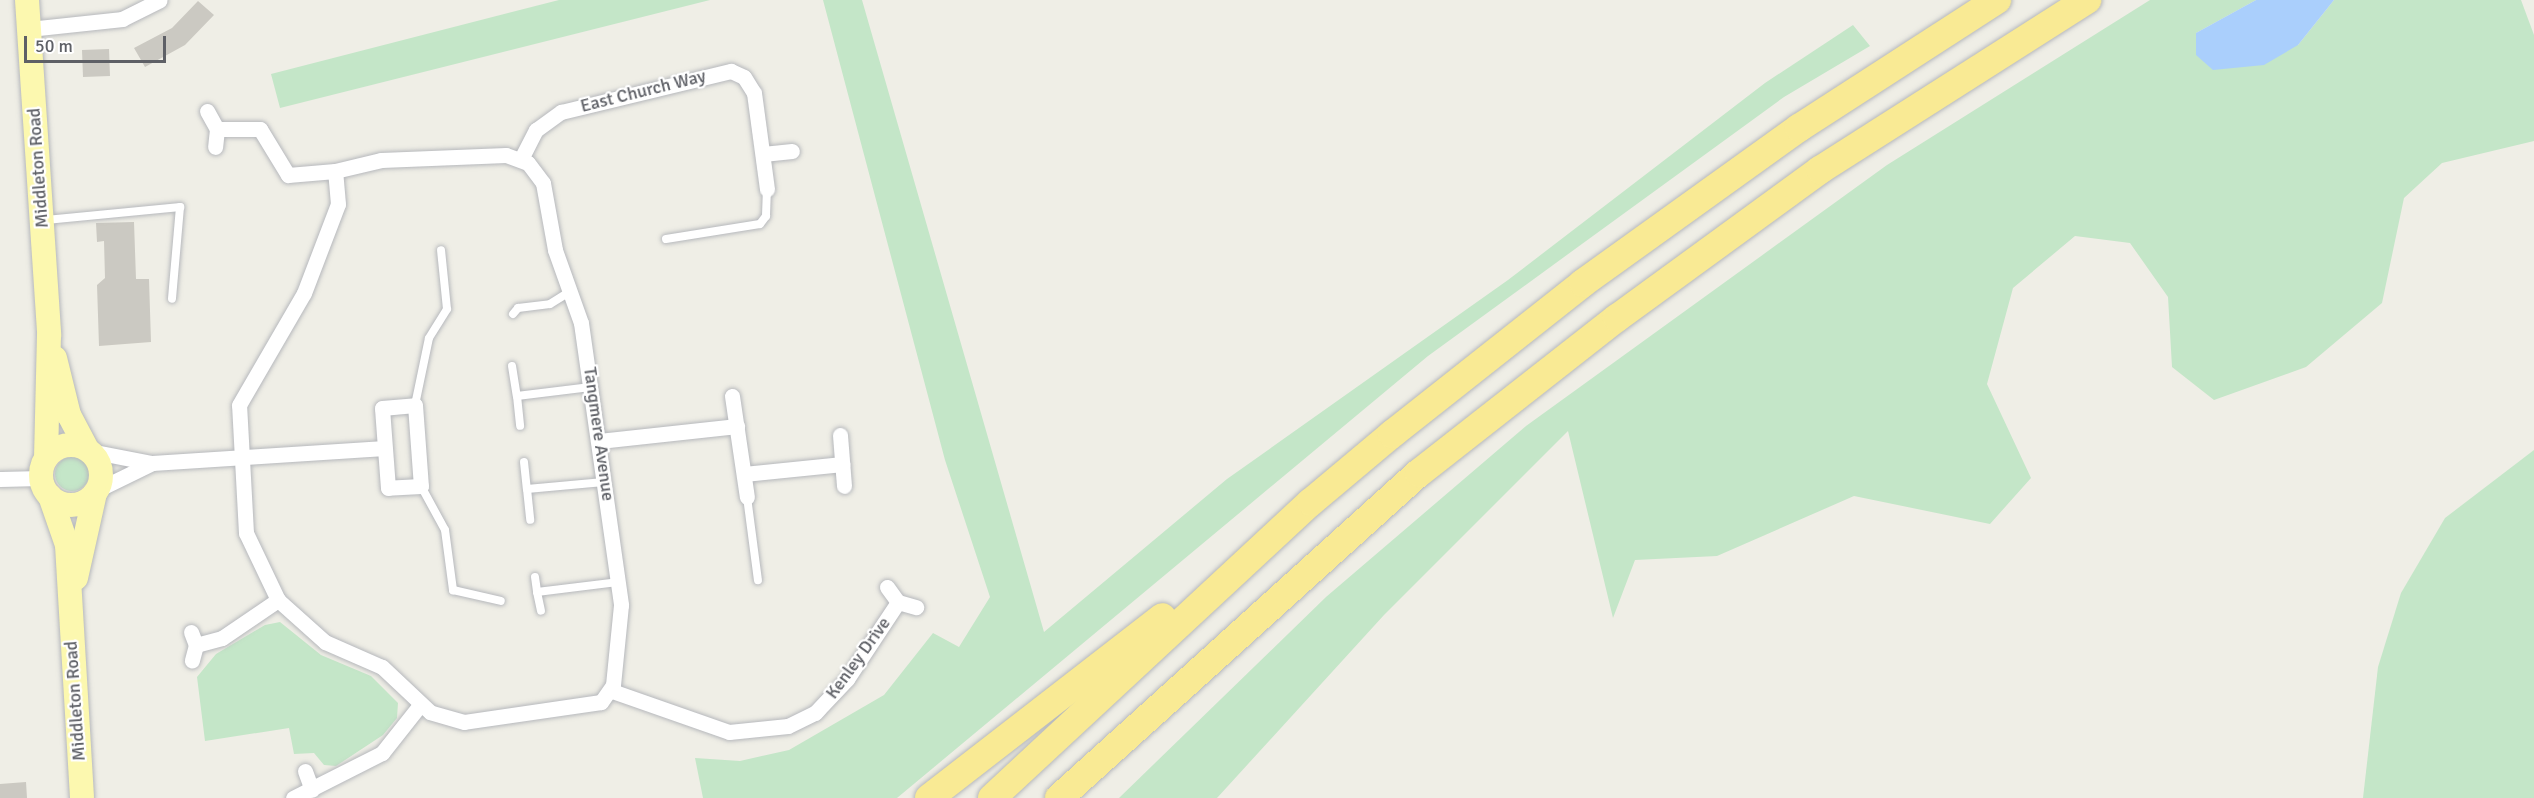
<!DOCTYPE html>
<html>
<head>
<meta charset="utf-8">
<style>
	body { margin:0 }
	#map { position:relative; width:2534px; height:798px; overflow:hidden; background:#efeee6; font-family:Signika,sans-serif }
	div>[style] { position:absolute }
	.green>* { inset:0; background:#c4e6c8 }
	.round { border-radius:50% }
	.water>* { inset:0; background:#aacffc }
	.building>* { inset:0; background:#cbc9c2 }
	.roads { filter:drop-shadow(0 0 2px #b6b8bc) drop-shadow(0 0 2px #b6b8bc) }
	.service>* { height:8px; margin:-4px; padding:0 4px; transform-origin:4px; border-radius:4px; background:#fff }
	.minor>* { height:15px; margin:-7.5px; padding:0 7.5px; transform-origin:7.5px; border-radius:7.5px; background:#fff }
	.primary>* { height:24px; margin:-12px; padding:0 12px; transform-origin:12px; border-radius:12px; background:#fcf8af }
	.primary>.ring { margin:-12px; padding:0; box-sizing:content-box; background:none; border:24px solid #fcf8af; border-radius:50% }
	.motorway>* { height:28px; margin:-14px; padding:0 14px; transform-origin:14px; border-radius:14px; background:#f9ea94 }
	span { translate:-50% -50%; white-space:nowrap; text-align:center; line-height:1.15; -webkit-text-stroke:4.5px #fff; paint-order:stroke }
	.street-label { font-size:18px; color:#5e6066 }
	.scale { position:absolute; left:24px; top:36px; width:142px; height:27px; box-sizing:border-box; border:3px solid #5e6066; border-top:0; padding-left:8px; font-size:18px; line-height:21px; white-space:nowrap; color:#5e6066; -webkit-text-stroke:4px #fff; paint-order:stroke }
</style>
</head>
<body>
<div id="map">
	<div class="green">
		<div style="clip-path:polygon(559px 0,710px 0,280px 108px,271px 74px)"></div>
		<div style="clip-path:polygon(823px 0,862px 0,1044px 632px,1227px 479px,1508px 280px,1765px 83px,1853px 25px,1870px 46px,1784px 97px,1428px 356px,897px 798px,703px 798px,695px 758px,740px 761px,789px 750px,884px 695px,933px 633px,959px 647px,990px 597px,945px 460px)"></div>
		<div style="clip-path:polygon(2150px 0,2256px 0,2196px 33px,2298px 45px,2334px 0,2521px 0,2534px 35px,2534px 141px,2442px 163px,2404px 198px,2382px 303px,2306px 367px,2214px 400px,2172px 367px,2168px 297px,2130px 243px,2075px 236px,2013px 288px,1987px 384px,2031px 478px,1990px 524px,1854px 496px,1717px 556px,1635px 560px,1613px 618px,1568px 431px,1384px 615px,1217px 798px,1119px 798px,1326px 597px,1526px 426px,1887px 165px)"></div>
		<div style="clip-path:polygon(2534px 450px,2534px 798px,2363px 798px,2378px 667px,2401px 593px,2445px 518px)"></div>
		<div class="round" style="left:55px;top:457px;width:34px;height:34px"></div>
		<div style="clip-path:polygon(280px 622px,321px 655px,371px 676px,398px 703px,397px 718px,383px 735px,336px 766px,324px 765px,314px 753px,294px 754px,289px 728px,205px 741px,197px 677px,216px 654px,265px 625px)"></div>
	</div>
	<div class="water">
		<div style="clip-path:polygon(2256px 0,2334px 0,2298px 45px,2264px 65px,2213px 70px,2196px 55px,2196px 33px)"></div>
	</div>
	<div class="building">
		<div style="clip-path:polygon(198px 1px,214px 15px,185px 45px,145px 67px,134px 48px,172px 28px)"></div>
		<div style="clip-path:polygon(109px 49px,110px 76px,83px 77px,82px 50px)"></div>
		<div style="clip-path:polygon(134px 222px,136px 279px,149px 279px,151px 342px,99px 346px,97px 285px,105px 278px,104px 241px,97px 242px,96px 223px)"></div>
		<div style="clip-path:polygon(26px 782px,27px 798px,0 798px,0 784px)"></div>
	</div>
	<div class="roads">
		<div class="service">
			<div style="left:46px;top:220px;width:135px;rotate:-5.5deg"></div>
			<div style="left:180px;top:207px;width:92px;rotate:95deg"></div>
			<div style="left:666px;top:239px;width:95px;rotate:-9.1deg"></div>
			<div style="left:760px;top:224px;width:10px;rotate:-53deg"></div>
			<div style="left:766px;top:216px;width:27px;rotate:-88deg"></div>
			<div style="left:513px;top:314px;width:8px;rotate:-50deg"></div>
			<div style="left:518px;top:308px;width:32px;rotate:-7deg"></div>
			<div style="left:550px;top:304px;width:25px;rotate:-32deg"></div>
			<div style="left:512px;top:366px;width:30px;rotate:81deg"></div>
			<div style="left:517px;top:396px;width:74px;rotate:-7deg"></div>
			<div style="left:517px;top:396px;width:30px;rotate:84deg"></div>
			<div style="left:415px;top:405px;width:68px;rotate:-78.2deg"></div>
			<div style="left:429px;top:338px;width:34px;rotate:-58deg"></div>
			<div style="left:447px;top:309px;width:59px;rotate:-95.8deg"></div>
			<div style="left:524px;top:462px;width:27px;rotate:84deg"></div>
			<div style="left:527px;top:489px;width:77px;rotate:-5.2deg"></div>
			<div style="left:421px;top:486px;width:50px;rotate:61.4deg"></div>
			<div style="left:445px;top:530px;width:61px;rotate:82.4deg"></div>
			<div style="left:453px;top:590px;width:49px;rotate:12.9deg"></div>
			<div style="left:527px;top:489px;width:31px;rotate:84deg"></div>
			<div style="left:747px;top:497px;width:84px;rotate:82.5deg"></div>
			<div style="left:535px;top:577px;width:15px;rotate:82deg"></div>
			<div style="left:537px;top:592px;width:83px;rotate:-7deg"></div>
			<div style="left:537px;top:592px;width:19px;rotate:78deg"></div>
		</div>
		<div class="minor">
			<div style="left:29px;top:29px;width:94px;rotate:-6.1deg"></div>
			<div style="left:122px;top:19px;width:42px;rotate:-26.6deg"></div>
			<div style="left:207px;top:111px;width:21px;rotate:61deg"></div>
			<div style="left:217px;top:129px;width:18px;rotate:96deg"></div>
			<div style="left:217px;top:129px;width:43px"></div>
			<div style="left:260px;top:129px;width:54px;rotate:58.7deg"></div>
			<div style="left:288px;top:175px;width:47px;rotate:-4.9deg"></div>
			<div style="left:763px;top:154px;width:29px;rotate:-6deg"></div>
			<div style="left:506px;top:155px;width:23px;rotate:20deg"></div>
			<div style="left:528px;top:163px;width:25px;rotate:53deg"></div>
			<div style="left:543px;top:183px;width:68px;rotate:79.8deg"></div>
			<div style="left:555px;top:250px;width:77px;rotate:70.4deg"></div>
			<div style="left:581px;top:323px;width:285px;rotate:81.9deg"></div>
			<div style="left:621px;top:605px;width:80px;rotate:95.7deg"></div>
			<div style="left:613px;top:685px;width:21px;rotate:125deg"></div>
			<div style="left:601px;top:702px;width:138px;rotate:171.7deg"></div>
			<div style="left:464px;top:722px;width:35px;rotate:-164deg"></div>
			<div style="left:430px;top:712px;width:66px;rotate:-136.8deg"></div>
			<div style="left:382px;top:667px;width:62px;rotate:-156.3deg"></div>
			<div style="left:325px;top:642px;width:63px;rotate:-138.2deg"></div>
			<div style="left:278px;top:600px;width:74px;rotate:-115.5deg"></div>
			<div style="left:246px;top:533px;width:128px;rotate:-93.1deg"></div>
			<div style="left:239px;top:405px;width:129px;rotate:-59.9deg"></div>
			<div style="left:304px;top:293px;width:95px;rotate:-69.1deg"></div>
			<div style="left:338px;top:204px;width:33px;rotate:-95deg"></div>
			<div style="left:335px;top:171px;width:47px;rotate:-13.4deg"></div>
			<div style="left:381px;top:160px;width:125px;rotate:-2.3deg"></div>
			<div style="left:521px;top:159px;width:33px;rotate:-63deg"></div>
			<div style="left:536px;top:130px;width:31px;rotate:-36deg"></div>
			<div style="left:561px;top:112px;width:175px;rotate:-13.6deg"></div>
			<div style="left:731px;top:71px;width:14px;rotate:25deg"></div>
			<div style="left:744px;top:77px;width:19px;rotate:58deg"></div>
			<div style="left:754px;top:93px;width:97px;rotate:82.3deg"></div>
			<div style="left:732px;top:396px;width:102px;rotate:81.6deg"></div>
			<div style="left:415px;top:405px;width:81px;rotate:85.8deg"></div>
			<div style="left:421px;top:486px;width:33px;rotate:177deg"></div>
			<div style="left:388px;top:488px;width:80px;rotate:-94.3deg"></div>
			<div style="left:382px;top:408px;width:33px;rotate:-5deg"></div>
			<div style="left:840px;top:435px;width:51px;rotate:85.5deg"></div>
			<div style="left:599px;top:441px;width:139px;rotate:-6.2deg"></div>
			<div style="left:90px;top:451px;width:63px;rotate:11deg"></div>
			<div style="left:152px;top:463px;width:233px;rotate:-3.7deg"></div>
			<div style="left:744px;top:474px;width:99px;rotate:-5.8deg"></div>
			<div style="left:0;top:479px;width:41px;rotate:-1.4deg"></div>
			<div style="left:97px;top:490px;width:61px;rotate:-26.1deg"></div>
			<div style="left:887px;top:587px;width:19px;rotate:54deg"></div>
			<div style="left:898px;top:602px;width:19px;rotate:16deg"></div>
			<div style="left:191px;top:632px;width:14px;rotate:69deg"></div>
			<div style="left:196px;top:645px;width:16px;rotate:105deg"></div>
			<div style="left:196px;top:645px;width:27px;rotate:-15deg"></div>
			<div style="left:222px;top:638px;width:68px;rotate:-34.2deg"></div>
			<div style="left:612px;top:691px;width:124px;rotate:19.3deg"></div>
			<div style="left:729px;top:732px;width:59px;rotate:-5.8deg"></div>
			<div style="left:788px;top:726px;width:30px;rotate:-26deg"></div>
			<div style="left:815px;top:713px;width:47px;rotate:-46.7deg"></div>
			<div style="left:847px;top:679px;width:92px;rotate:-56.5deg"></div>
			<div style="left:305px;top:771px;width:20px;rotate:70deg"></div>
			<div style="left:293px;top:798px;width:100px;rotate:-26.8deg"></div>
			<div style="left:382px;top:753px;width:61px;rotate:-51.6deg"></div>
		</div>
		<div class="primary">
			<div style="left:27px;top:0;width:336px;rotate:86.2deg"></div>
			<div style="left:49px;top:335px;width:123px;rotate:91.4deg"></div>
			<div style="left:55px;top:358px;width:59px;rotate:76.2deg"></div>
			<div style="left:69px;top:415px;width:38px;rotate:62deg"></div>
			<div class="ring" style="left:41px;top:445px;width:36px;height:36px"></div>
			<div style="left:50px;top:496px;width:52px;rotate:70.9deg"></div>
			<div style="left:67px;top:545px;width:253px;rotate:86.6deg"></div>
			<div style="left:76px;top:578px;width:87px;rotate:-77.4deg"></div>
		</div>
		<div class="motorway">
			<div style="left:929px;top:798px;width:295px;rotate:-37.8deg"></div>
			<div style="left:992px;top:798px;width:435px;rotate:-42.9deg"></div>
			<div style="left:1311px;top:502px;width:106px;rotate:-40deg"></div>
			<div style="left:1392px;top:434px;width:243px;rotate:-38.3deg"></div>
			<div style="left:1583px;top:283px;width:266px;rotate:-35.7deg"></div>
			<div style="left:1799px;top:128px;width:236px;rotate:-32.9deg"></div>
			<div style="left:1059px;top:798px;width:485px;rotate:-42.1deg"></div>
			<div style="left:1419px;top:473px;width:251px;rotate:-38.1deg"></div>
			<div style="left:1617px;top:318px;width:251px;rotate:-36.1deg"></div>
			<div style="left:1820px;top:170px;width:317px;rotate:-32.5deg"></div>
		</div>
	</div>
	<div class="street-label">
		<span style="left:643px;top:91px;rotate:-14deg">East Church Way</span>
		<span style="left:38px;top:168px;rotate:-94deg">Middleton Road</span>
		<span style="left:599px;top:434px;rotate:82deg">Tangmere Avenue</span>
		<span style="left:858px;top:658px;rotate:-54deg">Kenley Drive</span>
		<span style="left:75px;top:701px;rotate:-94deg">Middleton Road</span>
	</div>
	<div class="scale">50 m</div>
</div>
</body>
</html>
